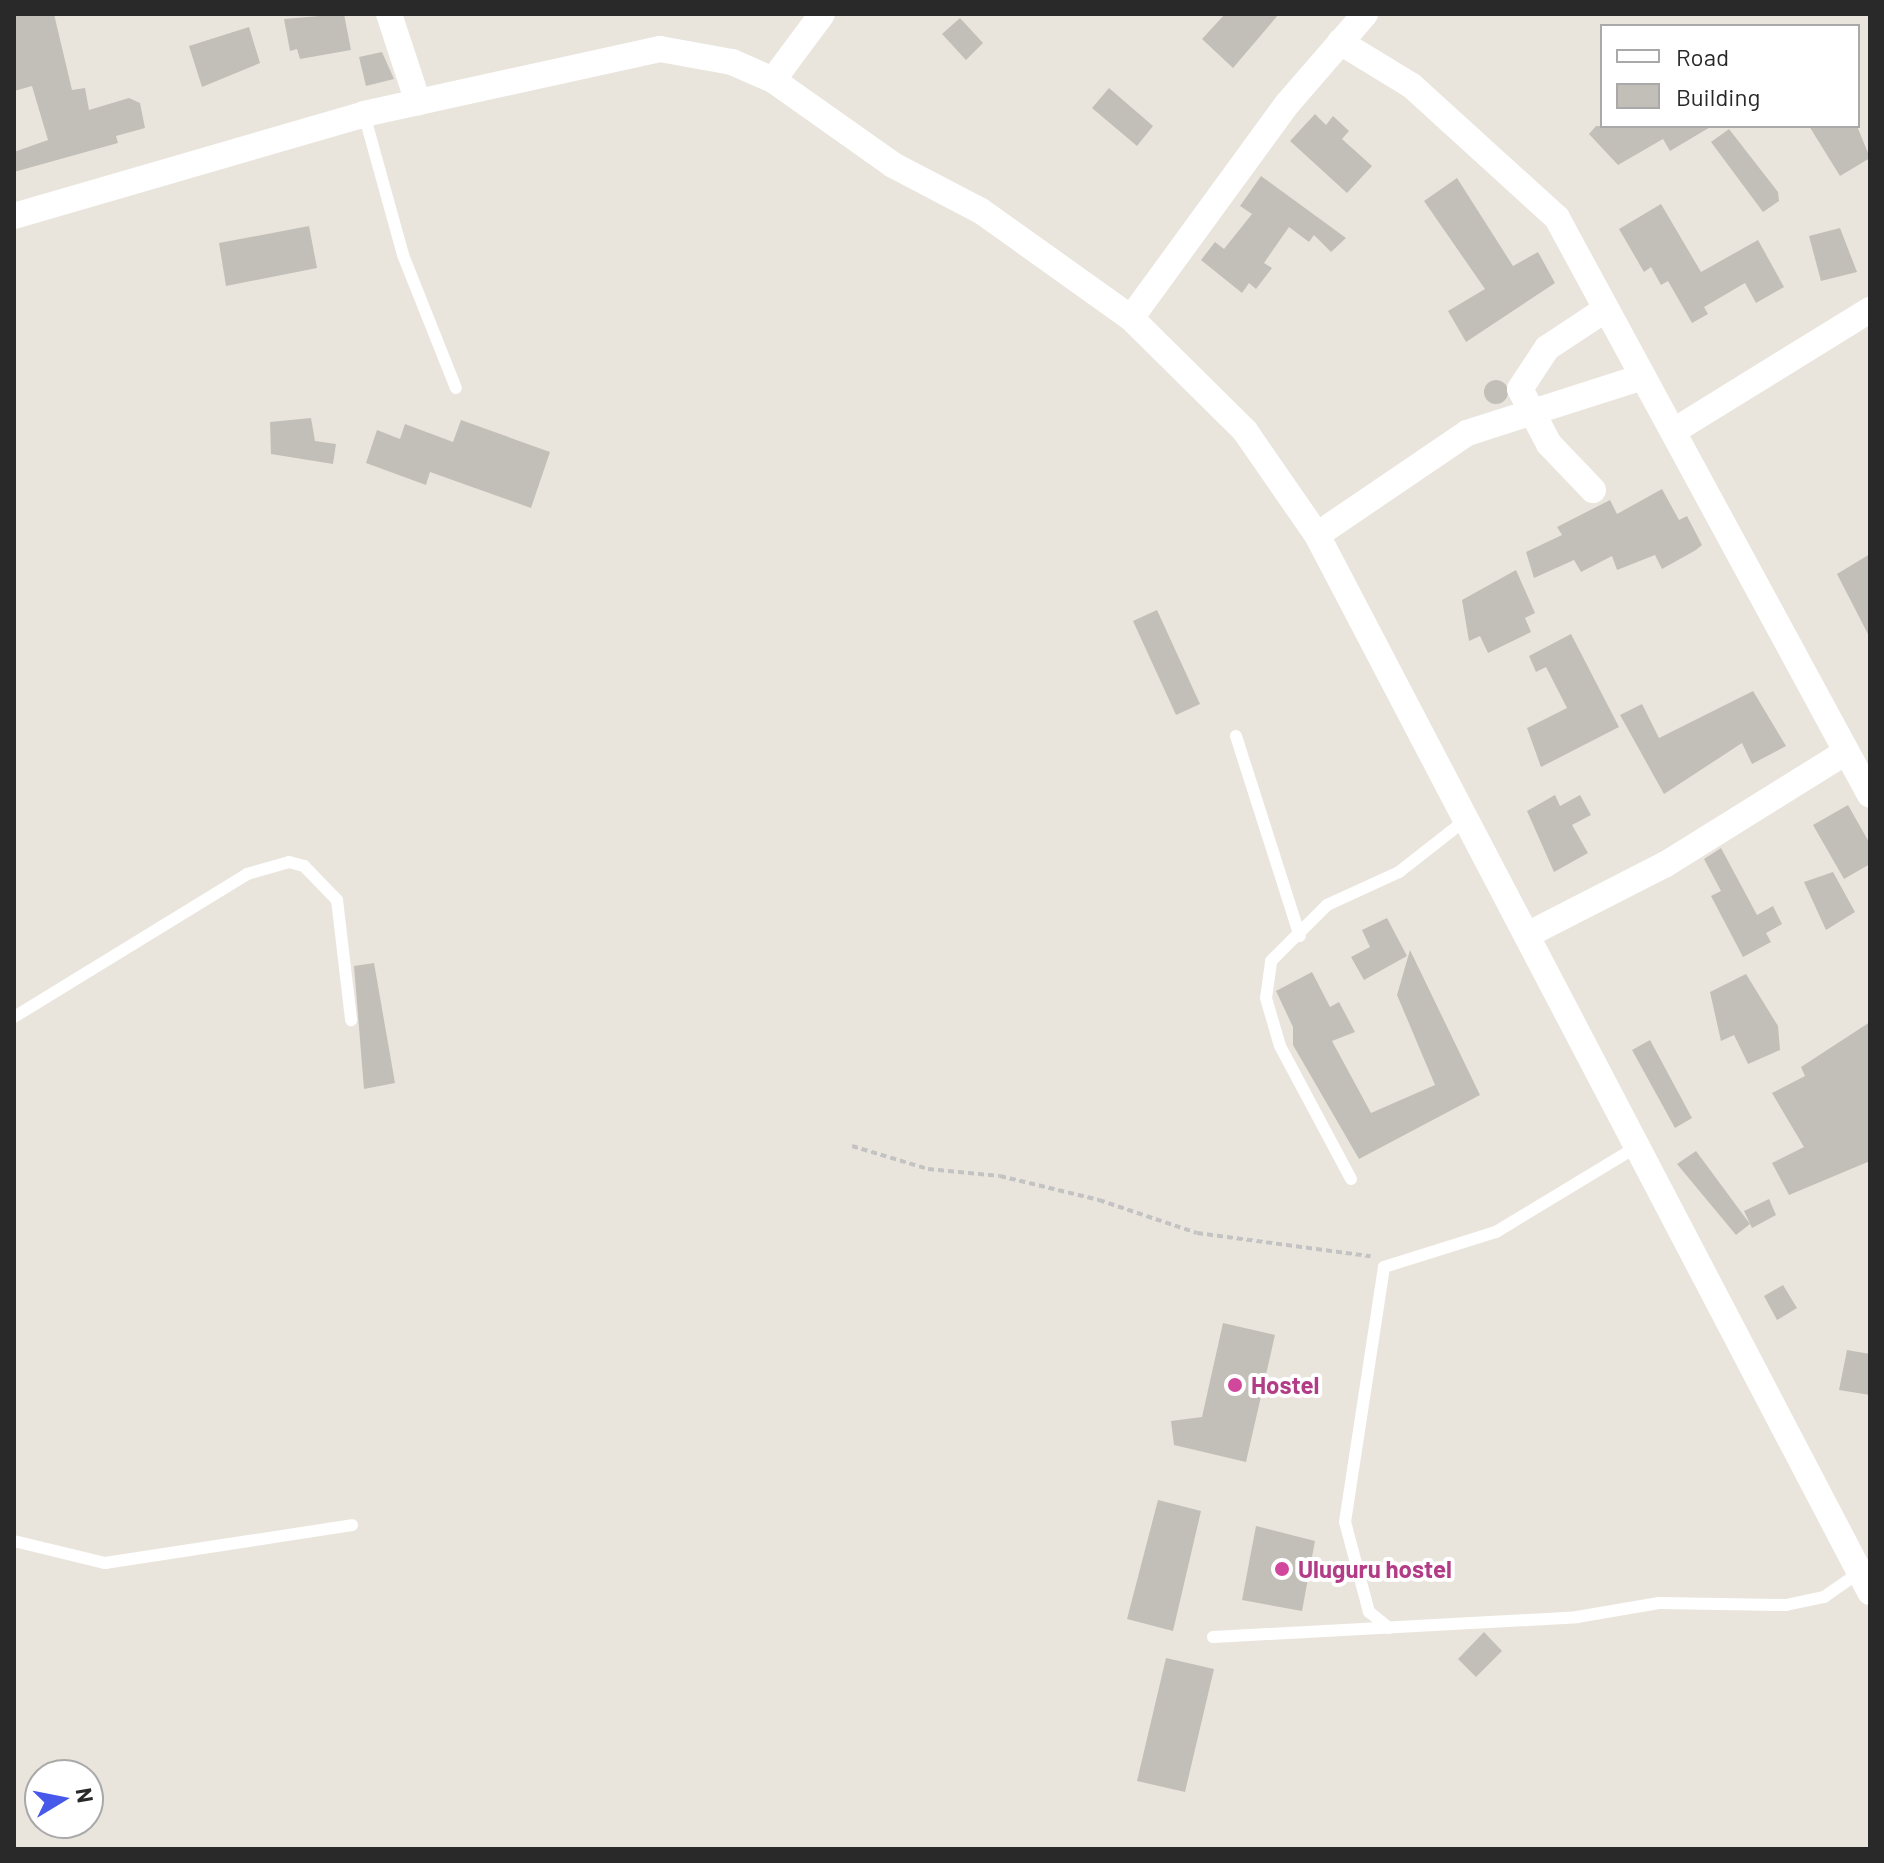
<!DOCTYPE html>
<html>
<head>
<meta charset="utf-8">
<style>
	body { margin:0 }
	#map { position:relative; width:1884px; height:1863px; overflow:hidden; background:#eae5dc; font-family:Barlow,sans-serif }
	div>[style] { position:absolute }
	.building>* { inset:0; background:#c2bfb8 }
	.round { border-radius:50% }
	.path>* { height:4px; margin-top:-2px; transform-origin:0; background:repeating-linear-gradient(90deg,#c3c3c3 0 6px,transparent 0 10px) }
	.lane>* { height:12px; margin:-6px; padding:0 6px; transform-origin:6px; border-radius:6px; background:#fff }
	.street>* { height:26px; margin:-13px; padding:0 13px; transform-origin:13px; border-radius:13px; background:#fff }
	.dots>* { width:22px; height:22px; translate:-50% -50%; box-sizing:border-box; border:4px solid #fff; border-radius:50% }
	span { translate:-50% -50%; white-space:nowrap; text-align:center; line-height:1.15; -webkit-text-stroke:8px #fff; paint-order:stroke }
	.hotel-label { font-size:24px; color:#b23c85; font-weight:700 }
	.left { translate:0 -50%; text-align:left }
	.frame { position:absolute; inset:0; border:16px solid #292929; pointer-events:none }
	.legend { position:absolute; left:1600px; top:24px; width:260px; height:104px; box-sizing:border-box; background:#fff; border:2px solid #a9a9a9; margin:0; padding:10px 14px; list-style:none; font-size:24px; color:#292929 }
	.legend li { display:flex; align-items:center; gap:16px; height:40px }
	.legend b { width:40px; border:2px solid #a9a9a9 }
	.north { position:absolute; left:24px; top:1759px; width:80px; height:80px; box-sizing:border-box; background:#fff; border:2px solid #a9a9a9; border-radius:50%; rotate:80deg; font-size:22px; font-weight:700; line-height:32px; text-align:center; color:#292929 }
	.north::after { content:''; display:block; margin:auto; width:28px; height:36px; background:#4759eb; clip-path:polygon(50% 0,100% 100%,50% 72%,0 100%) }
</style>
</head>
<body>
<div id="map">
	<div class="building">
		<div style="clip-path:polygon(14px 14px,54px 14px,72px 90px,85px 88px,89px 110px,129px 98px,140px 103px,145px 128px,116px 136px,118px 143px,14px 172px,14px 152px,48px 140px,32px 86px,14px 91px)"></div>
		<div style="clip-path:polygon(344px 14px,351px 50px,300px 59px,297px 49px,290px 51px,284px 19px)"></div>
		<div style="clip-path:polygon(1225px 14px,1279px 14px,1233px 68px,1202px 39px)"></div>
		<div style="clip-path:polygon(960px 18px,983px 43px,966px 60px,942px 34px)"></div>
		<div style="clip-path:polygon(249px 27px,260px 63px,202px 87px,189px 46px)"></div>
		<div style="clip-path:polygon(382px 52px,394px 79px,366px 86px,359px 57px)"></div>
		<div style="clip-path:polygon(1109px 88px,1153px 126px,1137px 146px,1092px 108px)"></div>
		<div style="clip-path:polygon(1315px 114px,1326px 125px,1333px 116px,1349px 131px,1342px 139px,1372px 166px,1347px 193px,1290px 141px)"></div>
		<div style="clip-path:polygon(1596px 126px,1712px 126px,1670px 151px,1663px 139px,1618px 165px,1589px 134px)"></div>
		<div style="clip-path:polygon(1809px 126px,1857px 126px,1870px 158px,1840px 176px)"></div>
		<div style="clip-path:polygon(1729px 129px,1778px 192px,1779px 201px,1763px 212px,1711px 142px)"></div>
		<div style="clip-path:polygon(1261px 176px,1346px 238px,1331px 252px,1314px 235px,1309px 242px,1289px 227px,1264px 263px,1272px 268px,1256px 289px,1249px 283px,1242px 293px,1201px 260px,1215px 242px,1224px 249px,1252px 214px,1240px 206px)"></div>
		<div style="clip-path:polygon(1457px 178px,1513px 266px,1538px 252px,1555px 283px,1466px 342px,1448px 311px,1485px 289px,1424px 201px)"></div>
		<div style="clip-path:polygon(1661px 204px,1701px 272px,1758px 240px,1784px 287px,1756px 303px,1745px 283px,1704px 307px,1708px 314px,1692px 323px,1668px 281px,1661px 285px,1651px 267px,1644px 272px,1619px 229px)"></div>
		<div style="clip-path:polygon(309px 226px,317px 268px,226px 286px,219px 243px)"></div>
		<div style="clip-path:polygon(1840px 228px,1857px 272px,1821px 281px,1809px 236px)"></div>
		<div class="round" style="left:1484px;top:380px;width:24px;height:24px"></div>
		<div style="clip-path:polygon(311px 418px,315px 441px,336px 444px,333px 464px,271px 454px,270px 422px)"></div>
		<div style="clip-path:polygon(461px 420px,550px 452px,531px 508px,430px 472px,426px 485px,366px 463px,377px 430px,400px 439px,405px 424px,453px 442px)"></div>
		<div style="clip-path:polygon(1662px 489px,1679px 520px,1687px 516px,1702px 545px,1696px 550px,1662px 569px,1655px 555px,1617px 570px,1612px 556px,1581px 572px,1574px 560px,1534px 578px,1526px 552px,1562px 535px,1557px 527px,1610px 500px,1617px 514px)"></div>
		<div style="clip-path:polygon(1870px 554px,1870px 638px,1837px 574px)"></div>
		<div style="clip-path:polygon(1516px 570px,1535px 613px,1525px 618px,1531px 632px,1488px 653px,1480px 636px,1469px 641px,1462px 600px)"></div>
		<div style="clip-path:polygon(1157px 610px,1200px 704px,1176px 715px,1133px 621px)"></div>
		<div style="clip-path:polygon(1571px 634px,1619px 727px,1541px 767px,1527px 728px,1567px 708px,1546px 667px,1536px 672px,1529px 656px)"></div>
		<div style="clip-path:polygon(1753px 691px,1786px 746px,1752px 764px,1742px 743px,1664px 794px,1620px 715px,1642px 704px,1659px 738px)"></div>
		<div style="clip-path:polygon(1555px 795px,1560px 806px,1580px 795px,1591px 815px,1572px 825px,1588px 853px,1554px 872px,1527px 811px)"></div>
		<div style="clip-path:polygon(1848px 805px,1870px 844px,1870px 864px,1844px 879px,1813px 825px)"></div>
		<div style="clip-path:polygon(1721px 848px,1757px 915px,1773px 906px,1782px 924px,1766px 933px,1771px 942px,1743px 957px,1711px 896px,1721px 891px,1704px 859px)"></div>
		<div style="clip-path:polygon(1833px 872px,1855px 912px,1826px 930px,1804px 882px)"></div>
		<div style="clip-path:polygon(1387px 918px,1407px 956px,1364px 980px,1351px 957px,1370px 947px,1362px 930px)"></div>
		<div style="clip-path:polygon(1410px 950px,1480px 1095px,1359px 1159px,1293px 1045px,1293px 1027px,1276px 991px,1312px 972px,1330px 1007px,1339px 1002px,1355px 1032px,1332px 1041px,1371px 1113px,1435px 1085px,1397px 995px)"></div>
		<div style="clip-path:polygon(374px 963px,395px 1083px,364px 1089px,354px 966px)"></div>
		<div style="clip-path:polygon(1746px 974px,1778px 1026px,1780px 1050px,1748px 1064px,1734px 1035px,1721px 1041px,1710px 992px)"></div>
		<div style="clip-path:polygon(1870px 1022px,1870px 1161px,1789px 1195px,1772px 1163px,1804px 1147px,1772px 1093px,1805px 1076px,1801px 1067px)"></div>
		<div style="clip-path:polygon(1650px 1040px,1692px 1118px,1675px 1128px,1632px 1050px)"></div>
		<div style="clip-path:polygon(1696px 1151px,1750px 1224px,1736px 1235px,1677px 1164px)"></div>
		<div style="clip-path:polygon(1769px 1199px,1776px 1215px,1752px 1228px,1744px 1211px)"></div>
		<div style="clip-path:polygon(1783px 1285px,1797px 1308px,1777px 1320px,1764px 1296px)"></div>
		<div style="clip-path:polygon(1223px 1323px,1275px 1335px,1246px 1462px,1174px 1445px,1171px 1421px,1202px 1417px)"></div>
		<div style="clip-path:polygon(1847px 1350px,1870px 1354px,1870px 1395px,1839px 1390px)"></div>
		<div style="clip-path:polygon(1158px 1500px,1201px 1511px,1173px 1631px,1127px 1619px)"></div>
		<div style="clip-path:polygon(1256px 1526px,1315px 1541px,1302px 1611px,1242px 1600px)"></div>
		<div style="clip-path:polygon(1484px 1632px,1502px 1651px,1476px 1677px,1458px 1659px)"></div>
		<div style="clip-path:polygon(1166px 1658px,1214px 1669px,1185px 1792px,1137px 1781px)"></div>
	</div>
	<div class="path">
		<div style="left:852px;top:1146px;width:79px;rotate:16.8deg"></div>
		<div style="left:928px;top:1169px;width:72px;rotate:5.6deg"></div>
		<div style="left:1000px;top:1176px;width:102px;rotate:13.6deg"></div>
		<div style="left:1099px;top:1200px;width:103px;rotate:18.6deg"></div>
		<div style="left:1197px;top:1233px;width:175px;rotate:7.6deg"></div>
	</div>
	<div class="lane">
		<div style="left:364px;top:114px;width:146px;rotate:74.5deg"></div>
		<div style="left:403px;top:255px;width:143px;rotate:68.3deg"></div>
		<div style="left:1236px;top:736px;width:210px;rotate:72.3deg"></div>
		<div style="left:14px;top:1017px;width:273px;rotate:-31.5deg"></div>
		<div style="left:247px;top:874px;width:44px;rotate:-15.9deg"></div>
		<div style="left:289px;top:862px;width:16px;rotate:15deg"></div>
		<div style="left:304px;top:866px;width:47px;rotate:45.9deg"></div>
		<div style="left:337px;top:900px;width:121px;rotate:83.3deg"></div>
		<div style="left:1351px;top:1179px;width:151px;rotate:-118.1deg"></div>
		<div style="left:1280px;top:1046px;width:50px;rotate:-106.3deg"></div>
		<div style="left:1266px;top:998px;width:37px;rotate:-82deg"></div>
		<div style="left:1271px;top:961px;width:79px;rotate:-45deg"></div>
		<div style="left:1327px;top:905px;width:79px;rotate:-24.6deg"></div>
		<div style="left:1399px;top:872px;width:88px;rotate:-38deg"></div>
		<div style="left:14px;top:1541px;width:94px;rotate:13.6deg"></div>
		<div style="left:105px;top:1563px;width:250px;rotate:-8.7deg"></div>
		<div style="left:1389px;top:1628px;width:26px;rotate:-141deg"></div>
		<div style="left:1369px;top:1612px;width:93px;rotate:-104.9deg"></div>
		<div style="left:1345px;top:1522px;width:258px;rotate:-81.3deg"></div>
		<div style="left:1384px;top:1267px;width:117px;rotate:-17.4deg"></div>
		<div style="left:1496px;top:1232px;width:160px;rotate:-31.2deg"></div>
		<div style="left:1213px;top:1637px;width:365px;rotate:-3.1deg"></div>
		<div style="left:1577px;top:1617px;width:83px;rotate:-9.7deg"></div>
		<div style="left:1659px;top:1603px;width:127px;rotate:0.9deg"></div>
		<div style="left:1786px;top:1605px;width:39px;rotate:-12deg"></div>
		<div style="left:1824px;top:1597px;width:44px;rotate:-34.8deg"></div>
	</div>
	<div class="street">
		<div style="left:389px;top:14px;width:93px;rotate:71.8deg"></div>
		<div style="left:1340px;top:42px;width:84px;rotate:31.4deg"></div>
		<div style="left:1412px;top:86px;width:196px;rotate:42.3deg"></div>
		<div style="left:1557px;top:218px;width:656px;rotate:61.52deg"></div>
		<div style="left:773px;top:80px;width:82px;rotate:-53.4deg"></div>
		<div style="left:14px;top:216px;width:365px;rotate:-16.2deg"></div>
		<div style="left:364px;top:114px;width:303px;rotate:-12.4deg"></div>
		<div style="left:660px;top:49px;width:73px;rotate:10.2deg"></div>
		<div style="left:732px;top:62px;width:45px;rotate:23.7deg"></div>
		<div style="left:773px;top:80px;width:147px;rotate:35.3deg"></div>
		<div style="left:893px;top:165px;width:99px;rotate:27.6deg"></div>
		<div style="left:981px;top:211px;width:184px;rotate:35.5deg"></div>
		<div style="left:1131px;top:318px;width:161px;rotate:44.7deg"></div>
		<div style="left:1245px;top:431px;width:126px;rotate:55.3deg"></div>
		<div style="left:1317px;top:535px;width:1193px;rotate:62.38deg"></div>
		<div style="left:1131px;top:318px;width:266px;rotate:-53.9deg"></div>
		<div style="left:1288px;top:103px;width:118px;rotate:-49.1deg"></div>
		<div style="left:1677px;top:429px;width:227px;rotate:-31.7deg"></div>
		<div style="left:1593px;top:490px;width:64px;rotate:-133.7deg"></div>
		<div style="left:1549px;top:444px;width:62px;rotate:-117.8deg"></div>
		<div style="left:1520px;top:389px;width:49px;rotate:-56.6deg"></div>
		<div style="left:1547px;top:348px;width:71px;rotate:-33.5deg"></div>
		<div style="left:1317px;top:535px;width:181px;rotate:-34.2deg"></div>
		<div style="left:1467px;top:433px;width:185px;rotate:-17.7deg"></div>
		<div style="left:1529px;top:934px;width:154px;rotate:-27.1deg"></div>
		<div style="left:1666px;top:864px;width:210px;rotate:-31.9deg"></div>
	</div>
	<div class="dots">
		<div style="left:1235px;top:1385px;background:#d1479c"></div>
		<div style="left:1282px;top:1569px;background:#d1479c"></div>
	</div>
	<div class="hotel-label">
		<span class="left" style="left:1251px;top:1385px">Hostel</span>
		<span class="left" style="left:1298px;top:1569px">Uluguru hostel</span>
	</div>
	<div class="frame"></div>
	<ul class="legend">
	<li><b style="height:10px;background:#fff"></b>Road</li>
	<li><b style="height:22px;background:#c2bfb8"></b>Building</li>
	</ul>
	<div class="north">N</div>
</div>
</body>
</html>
